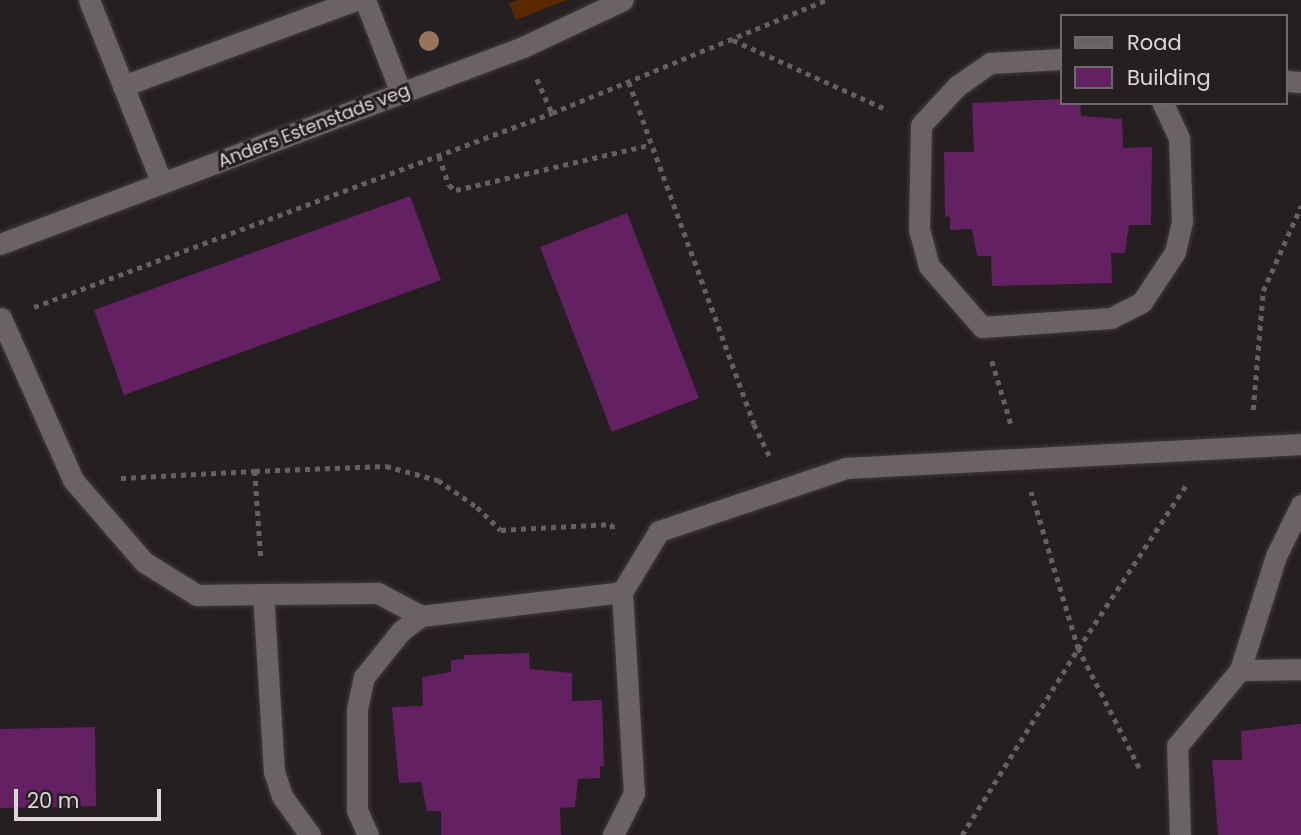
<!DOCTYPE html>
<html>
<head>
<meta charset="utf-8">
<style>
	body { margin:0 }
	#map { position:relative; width:1301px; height:835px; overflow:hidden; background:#251f21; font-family:Poppins,sans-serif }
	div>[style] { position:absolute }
	.green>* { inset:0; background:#592700 }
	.building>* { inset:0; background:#632062 }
	.path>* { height:4.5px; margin-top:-2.25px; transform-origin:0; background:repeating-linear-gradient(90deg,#656061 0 5px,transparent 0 10px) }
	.roads { filter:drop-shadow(0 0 2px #3f3b3c) drop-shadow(0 0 2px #3f3b3c) }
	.lane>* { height:21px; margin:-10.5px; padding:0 10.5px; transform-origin:10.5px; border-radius:10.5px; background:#6a6264 }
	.street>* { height:21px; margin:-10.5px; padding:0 10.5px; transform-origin:10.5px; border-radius:10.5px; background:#6a6264 }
	.trees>* { width:20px; height:20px; margin:-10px; border-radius:50%; background:#9a735d }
	span { translate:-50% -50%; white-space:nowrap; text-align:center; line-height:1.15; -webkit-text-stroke:6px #251f21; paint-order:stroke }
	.street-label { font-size:18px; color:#dcd8d9 }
	.legend { position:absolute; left:1060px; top:14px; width:228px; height:91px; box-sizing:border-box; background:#251f21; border:2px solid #6e696b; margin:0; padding:9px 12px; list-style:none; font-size:21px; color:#dcd8d9 }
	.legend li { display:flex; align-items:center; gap:14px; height:35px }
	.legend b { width:35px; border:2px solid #6e696b }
	.scale { position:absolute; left:14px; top:789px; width:147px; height:32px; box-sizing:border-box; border:4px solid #dcd8d9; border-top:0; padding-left:9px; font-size:21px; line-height:24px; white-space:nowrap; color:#dcd8d9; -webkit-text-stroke:5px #251f21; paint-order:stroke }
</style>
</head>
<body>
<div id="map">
	<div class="green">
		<div style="clip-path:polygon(518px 0,567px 0,516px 20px,509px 3px)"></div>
	</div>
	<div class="building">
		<div style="clip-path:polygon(1061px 99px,1061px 103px,1080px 103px,1081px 116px,1122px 119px,1123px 148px,1152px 147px,1151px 225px,1129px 225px,1125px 253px,1111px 253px,1112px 283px,992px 286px,991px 256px,977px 256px,972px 229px,950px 230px,950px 216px,945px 217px,944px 152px,974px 152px,972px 103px)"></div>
		<div style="clip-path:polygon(410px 196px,441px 280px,124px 395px,94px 310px)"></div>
		<div style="clip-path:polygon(627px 213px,699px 398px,612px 432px,540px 247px)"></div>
		<div style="clip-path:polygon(529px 653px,530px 669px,572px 673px,572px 701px,602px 700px,604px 766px,600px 766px,600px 778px,578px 779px,575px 807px,560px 808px,561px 835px,441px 835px,441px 811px,427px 811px,421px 782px,399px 783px,392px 707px,423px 706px,422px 677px,451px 672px,451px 660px,464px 659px,464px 655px)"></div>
		<div style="clip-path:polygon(1301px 724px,1301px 835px,1218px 835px,1212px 760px,1242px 760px,1241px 731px)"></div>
		<div style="clip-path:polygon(95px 727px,96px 806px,0 808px,0 729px)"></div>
	</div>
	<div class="path">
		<div style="left:733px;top:40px;width:170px;rotate:24.3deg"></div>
		<div style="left:537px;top:79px;width:37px;rotate:66deg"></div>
		<div style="left:629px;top:82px;width:364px;rotate:69.9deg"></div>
		<div style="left:754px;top:424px;width:37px;rotate:64deg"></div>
		<div style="left:439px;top:156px;width:31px;rotate:71deg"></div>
		<div style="left:449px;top:185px;width:9px;rotate:36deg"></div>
		<div style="left:456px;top:190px;width:199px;rotate:-13.1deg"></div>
		<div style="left:34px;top:307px;width:553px;rotate:-20.53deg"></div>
		<div style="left:552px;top:113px;width:296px;rotate:-22.4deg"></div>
		<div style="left:992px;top:361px;width:66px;rotate:73.2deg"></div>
		<div style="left:1253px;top:410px;width:119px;rotate:-85.2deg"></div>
		<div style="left:1263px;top:291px;width:93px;rotate:-65.9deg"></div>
		<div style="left:255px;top:471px;width:131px;rotate:-2.2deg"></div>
		<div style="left:386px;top:466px;width:54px;rotate:15.1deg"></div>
		<div style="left:438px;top:480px;width:47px;rotate:34.7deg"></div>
		<div style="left:477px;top:507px;width:33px;rotate:44deg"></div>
		<div style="left:501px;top:530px;width:111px;rotate:-3.1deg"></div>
		<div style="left:612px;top:524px;width:10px;rotate:79deg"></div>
		<div style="left:121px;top:478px;width:134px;rotate:-3deg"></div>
		<div style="left:255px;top:471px;width:88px;rotate:86.1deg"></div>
		<div style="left:1139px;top:768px;width:134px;rotate:-117.1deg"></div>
		<div style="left:1078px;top:649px;width:196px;rotate:-56.6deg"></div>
		<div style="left:962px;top:835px;width:219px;rotate:-58.1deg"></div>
		<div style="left:1078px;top:649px;width:164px;rotate:-106.7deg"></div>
	</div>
	<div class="roads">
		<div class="lane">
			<div style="left:89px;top:0;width:197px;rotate:68.3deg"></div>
			<div style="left:365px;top:0;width:100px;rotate:68.8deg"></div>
			<div style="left:1061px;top:59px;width:71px;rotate:176.8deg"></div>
			<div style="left:990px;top:63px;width:39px;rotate:145deg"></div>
			<div style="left:958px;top:85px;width:54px;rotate:132.8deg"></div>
			<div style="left:921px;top:125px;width:104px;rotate:91.1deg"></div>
			<div style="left:919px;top:229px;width:38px;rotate:75deg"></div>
			<div style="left:929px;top:266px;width:81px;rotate:49deg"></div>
			<div style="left:982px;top:327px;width:129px;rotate:-4deg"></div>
			<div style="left:1111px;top:318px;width:35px;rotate:-27deg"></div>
			<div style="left:1142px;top:302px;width:60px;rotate:-56.6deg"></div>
			<div style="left:1175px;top:252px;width:32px;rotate:-77deg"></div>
			<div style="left:1182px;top:221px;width:83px;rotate:-92.1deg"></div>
			<div style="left:1179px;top:138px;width:38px;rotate:-115deg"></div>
			<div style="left:1285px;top:81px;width:16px;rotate:4deg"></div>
			<div style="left:123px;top:86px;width:247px;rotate:-20.3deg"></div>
			<div style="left:1px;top:318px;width:177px;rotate:66deg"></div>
			<div style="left:73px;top:480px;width:108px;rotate:49.1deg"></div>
			<div style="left:144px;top:562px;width:62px;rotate:31.9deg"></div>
			<div style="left:197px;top:595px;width:66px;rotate:-0.9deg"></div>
			<div style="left:622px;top:592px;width:71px;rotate:-58.8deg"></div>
			<div style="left:659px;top:531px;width:197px;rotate:-18.6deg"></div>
			<div style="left:846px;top:468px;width:456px;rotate:-3deg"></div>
			<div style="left:1240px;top:670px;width:61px;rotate:-0.9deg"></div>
			<div style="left:310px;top:835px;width:48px;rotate:-125.7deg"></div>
			<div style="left:282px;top:796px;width:25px;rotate:-108deg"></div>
			<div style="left:274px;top:772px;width:178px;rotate:-93.5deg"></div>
			<div style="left:263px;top:594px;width:115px;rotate:-0.5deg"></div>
			<div style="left:378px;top:593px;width:49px;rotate:28.1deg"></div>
			<div style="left:368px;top:835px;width:27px;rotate:-114deg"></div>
			<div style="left:357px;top:810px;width:101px;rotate:-90deg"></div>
			<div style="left:357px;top:709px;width:33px;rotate:-78deg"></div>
			<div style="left:364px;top:677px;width:59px;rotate:-51.2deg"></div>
			<div style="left:401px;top:631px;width:25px;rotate:-37deg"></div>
			<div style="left:421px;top:616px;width:202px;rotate:-6.8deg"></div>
			<div style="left:622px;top:592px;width:201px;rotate:86.6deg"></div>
			<div style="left:634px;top:793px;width:47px;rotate:116.6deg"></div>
			<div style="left:1180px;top:835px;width:89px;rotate:-91.9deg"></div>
			<div style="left:1177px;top:746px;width:99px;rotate:-50.3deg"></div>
			<div style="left:1240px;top:670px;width:120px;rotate:-72.5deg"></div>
			<div style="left:1276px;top:556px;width:57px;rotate:-63.9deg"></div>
		</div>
		<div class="street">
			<div style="left:0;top:244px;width:559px;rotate:-20.64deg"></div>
			<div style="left:523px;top:47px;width:110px;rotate:-25.2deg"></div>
		</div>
	</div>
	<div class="trees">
		<div style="left:429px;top:41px"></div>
	</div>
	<div class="street-label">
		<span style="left:314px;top:126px;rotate:-21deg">Anders Estenstads veg</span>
	</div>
	<ul class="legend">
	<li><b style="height:9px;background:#6a6264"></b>Road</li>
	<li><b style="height:19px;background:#632062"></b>Building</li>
	</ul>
	<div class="scale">20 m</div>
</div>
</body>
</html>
